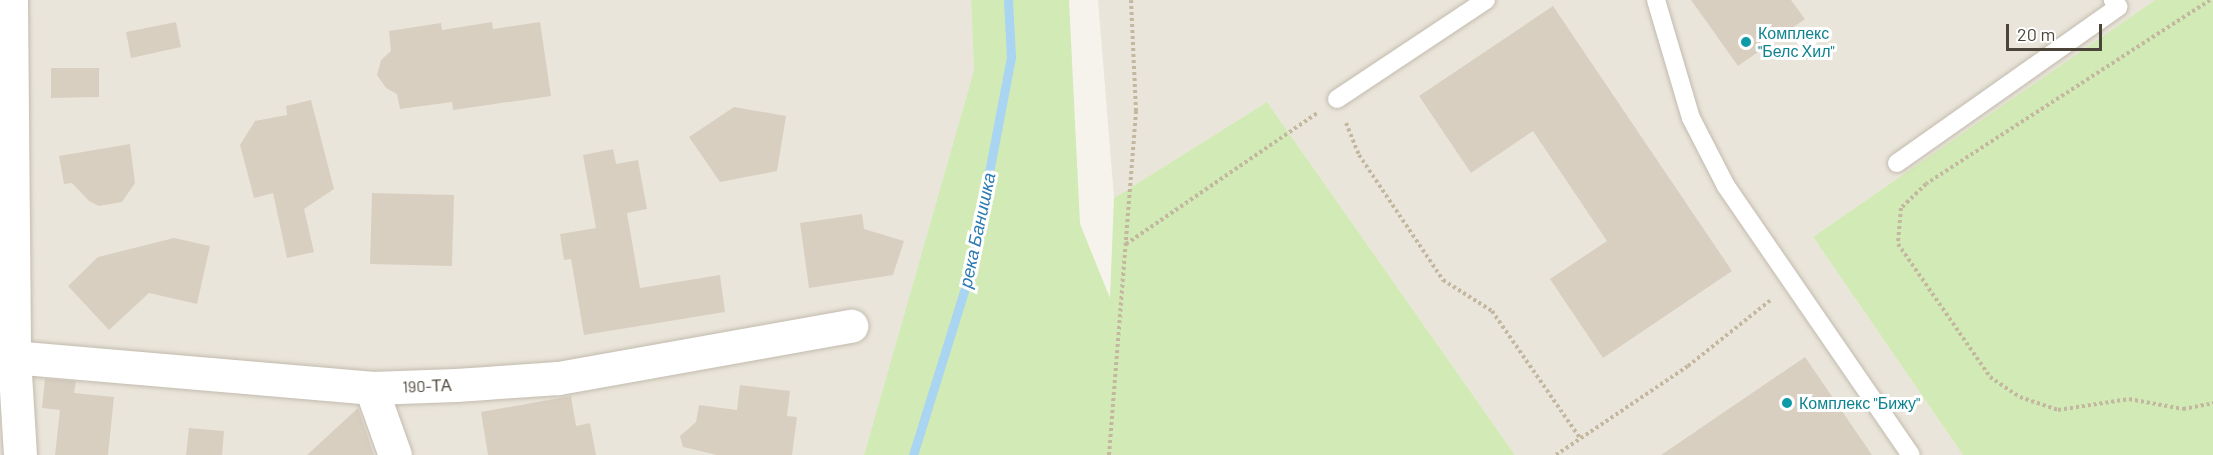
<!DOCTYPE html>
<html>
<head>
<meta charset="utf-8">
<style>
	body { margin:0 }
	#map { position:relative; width:2213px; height:455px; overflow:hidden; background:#f6f3ec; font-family:Barlow,sans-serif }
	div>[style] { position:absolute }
	.residential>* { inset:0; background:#eae5da }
	.green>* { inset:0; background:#d2eab5 }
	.stream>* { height:9px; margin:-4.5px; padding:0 4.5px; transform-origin:4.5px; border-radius:4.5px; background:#a9d4f2 }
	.building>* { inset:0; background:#d8cfc1 }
	.path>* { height:4px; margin-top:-2px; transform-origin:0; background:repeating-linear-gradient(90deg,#c4b79f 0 3px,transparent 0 6px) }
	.roads { filter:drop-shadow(0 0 2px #c2bbae) drop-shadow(0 0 2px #c2bbae) }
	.lane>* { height:18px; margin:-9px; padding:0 9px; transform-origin:9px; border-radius:9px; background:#fff }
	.street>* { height:33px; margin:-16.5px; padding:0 16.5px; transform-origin:16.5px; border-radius:16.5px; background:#fff }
	.dots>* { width:16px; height:16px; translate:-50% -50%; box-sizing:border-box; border:3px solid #fff; border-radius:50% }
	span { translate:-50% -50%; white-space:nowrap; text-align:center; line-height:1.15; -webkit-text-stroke:6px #fff; paint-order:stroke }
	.culture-label { font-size:16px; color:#0d838f }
	.left { translate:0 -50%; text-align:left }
	.street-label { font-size:16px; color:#4b4439 }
	.water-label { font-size:18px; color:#2e7ab2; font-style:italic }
	.scale { position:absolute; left:2006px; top:24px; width:96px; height:27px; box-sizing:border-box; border:3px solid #4b4439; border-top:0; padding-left:8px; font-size:18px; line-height:21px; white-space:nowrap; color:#4b4439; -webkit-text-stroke:4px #fff; paint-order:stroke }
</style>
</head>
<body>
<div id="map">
	<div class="residential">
		<div style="clip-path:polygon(0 0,971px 0,974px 70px,864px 455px,0 455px)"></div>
		<div style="clip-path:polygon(1098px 0,2155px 0,1813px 237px,1963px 455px,1515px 455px,1267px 102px,1114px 198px)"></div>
	</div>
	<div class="green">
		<div style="clip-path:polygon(971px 0,1069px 0,1080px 224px,1110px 298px,1114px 198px,1267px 102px,1515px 455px,864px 455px,974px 70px)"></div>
		<div style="clip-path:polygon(2155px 0,2213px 0,2213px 455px,1963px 455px,1813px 237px)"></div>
	</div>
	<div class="stream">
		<div style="left:913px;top:455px;width:192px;rotate:-72.7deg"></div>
		<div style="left:970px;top:272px;width:219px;rotate:-79.2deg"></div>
		<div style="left:1011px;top:57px;width:57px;rotate:-93deg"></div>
	</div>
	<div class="building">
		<div style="clip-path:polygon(1691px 0,1791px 0,1805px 19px,1738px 66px)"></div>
		<div style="clip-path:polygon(1553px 6px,1732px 271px,1603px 358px,1550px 279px,1607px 241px,1533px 131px,1471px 173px,1419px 96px)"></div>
		<div style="clip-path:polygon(176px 22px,181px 47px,131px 58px,126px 32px)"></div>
		<div style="clip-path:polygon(492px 22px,493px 29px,540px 22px,551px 96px,453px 110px,452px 102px,400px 109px,397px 94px,386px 88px,377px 75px,381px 60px,391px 51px,389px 31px,441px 23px,442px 30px)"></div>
		<div style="clip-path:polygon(51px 68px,99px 68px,99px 97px,51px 98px)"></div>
		<div style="clip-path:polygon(311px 100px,334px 189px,304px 209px,314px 252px,287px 258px,273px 193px,254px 198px,240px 145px,255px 121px,287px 115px,286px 106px)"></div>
		<div style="clip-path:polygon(734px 107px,786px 116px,777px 171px,720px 182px,689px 137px)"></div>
		<div style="clip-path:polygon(130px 144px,135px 183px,122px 202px,99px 206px,89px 201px,72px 183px,64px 184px,59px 156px)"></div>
		<div style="clip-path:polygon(613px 149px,616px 164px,638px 160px,647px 209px,627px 213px,640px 288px,720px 275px,725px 312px,584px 335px,571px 259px,564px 260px,560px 234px,596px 228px,583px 155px)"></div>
		<div style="clip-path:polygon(372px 193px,454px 195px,452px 266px,370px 264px)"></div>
		<div style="clip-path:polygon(862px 214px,864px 229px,904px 241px,893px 275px,809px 288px,800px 223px)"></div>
		<div style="clip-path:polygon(174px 238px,210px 246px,197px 304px,149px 293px,109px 330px,68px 286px,98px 257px)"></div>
		<div style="clip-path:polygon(1805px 357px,1872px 455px,1661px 455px)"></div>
		<div style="clip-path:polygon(45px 379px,76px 381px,74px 393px,114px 397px,108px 455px,55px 455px,60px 410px,42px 408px)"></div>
		<div style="clip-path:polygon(740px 385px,790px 391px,787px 416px,797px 417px,792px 455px,717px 455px,683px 447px,680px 436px,696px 422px,699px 405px,737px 410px)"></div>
		<div style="clip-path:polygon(571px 396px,576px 426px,590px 423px,596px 455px,488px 455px,481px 412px)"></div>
		<div style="clip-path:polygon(358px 408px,374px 455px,307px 455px)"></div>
		<div style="clip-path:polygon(189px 428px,224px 431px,222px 455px,186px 455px)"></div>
	</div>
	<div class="path">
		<div style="left:2210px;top:0;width:338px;rotate:147.1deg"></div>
		<div style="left:1926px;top:184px;width:35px;rotate:136deg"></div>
		<div style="left:1901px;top:208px;width:36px;rotate:95deg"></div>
		<div style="left:1898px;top:244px;width:162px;rotate:55.3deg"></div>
		<div style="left:1990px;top:377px;width:36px;rotate:34deg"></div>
		<div style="left:2020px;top:397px;width:40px;rotate:18.9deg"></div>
		<div style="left:2058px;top:410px;width:72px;rotate:-8.8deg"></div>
		<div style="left:2129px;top:399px;width:55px;rotate:10.5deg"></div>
		<div style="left:2183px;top:409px;width:31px;rotate:-11deg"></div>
		<div style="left:1346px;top:123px;width:35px;rotate:68deg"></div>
		<div style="left:1359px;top:155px;width:151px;rotate:56.1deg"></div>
		<div style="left:1443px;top:280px;width:58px;rotate:32.3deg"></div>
		<div style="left:1492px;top:311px;width:155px;rotate:55.3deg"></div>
		<div style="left:1126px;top:244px;width:232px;rotate:-34.4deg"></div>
		<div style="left:1109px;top:455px;width:345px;rotate:-85.5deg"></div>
		<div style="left:1136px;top:111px;width:111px;rotate:-92.6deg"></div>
		<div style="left:1556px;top:455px;width:159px;rotate:-34deg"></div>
		<div style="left:1688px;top:366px;width:107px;rotate:-38.6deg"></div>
	</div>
	<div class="roads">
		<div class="lane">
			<div style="left:1656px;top:0;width:123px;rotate:73.5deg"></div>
			<div style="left:1691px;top:118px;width:76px;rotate:62.8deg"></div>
			<div style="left:1726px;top:186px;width:326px;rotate:55.5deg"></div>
			<div style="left:1337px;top:99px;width:179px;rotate:-33.6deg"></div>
			<div style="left:1897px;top:163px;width:271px;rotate:-35.2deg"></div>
			<div style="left:2118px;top:7px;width:9px;rotate:-126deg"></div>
		</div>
		<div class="street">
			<div style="left:11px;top:0;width:357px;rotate:89.5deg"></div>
			<div style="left:14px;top:357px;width:98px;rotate:86.5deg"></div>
			<div style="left:0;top:356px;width:372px;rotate:4.9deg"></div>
			<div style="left:371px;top:388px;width:85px;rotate:-2deg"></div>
			<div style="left:456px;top:385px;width:102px;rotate:-3.9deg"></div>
			<div style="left:558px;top:378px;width:298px;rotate:-10.1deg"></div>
			<div style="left:371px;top:388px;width:71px;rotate:70.3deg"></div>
		</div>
	</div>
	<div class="dots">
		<div style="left:1746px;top:42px;background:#0f9aa8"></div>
		<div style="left:1787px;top:403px;background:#0f9aa8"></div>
	</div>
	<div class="culture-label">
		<span class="left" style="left:1758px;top:42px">Комплекс<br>"Белс Хил"</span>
		<span class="left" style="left:1799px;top:403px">Комплекс "Бижу"</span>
	</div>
	<div class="street-label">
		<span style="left:427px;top:386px;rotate:-2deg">190-ТА</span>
	</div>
	<div class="water-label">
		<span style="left:977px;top:230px;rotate:-78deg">река Банишка</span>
	</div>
	<div class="scale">20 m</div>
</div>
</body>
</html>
